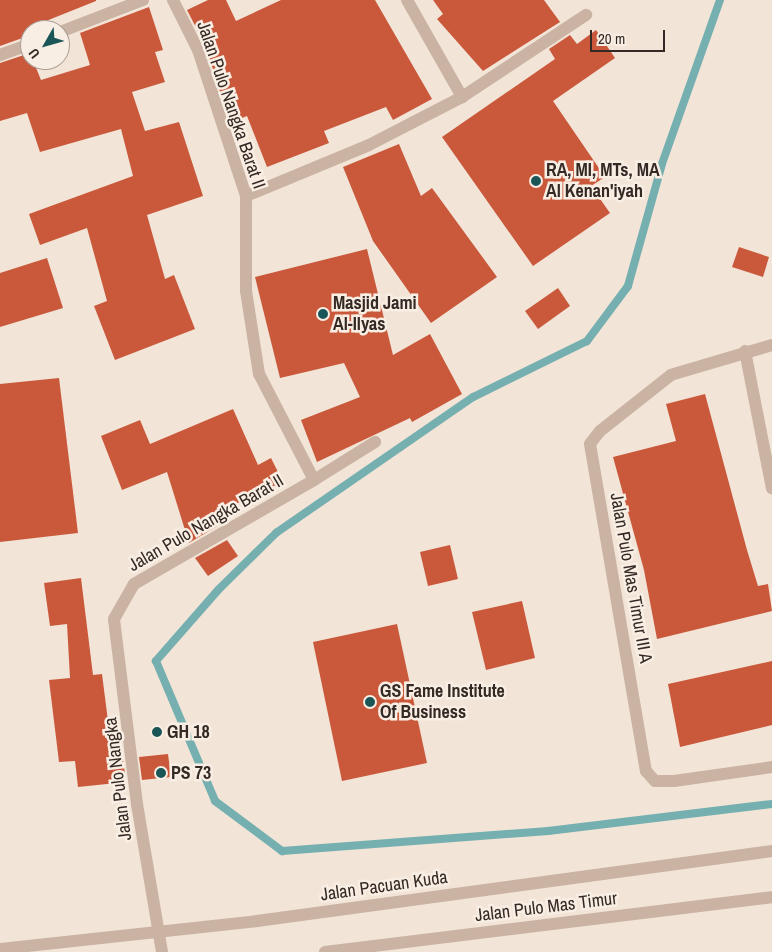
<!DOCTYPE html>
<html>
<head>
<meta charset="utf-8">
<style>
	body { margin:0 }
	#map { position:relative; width:772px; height:952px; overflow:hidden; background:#f2e4d7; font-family:"Archivo Narrow",sans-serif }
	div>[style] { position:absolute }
	.stream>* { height:8px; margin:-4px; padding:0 4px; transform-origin:4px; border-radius:4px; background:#75afb0 }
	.building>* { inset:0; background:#ca593c }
	.minor>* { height:12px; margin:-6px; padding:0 6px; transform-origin:6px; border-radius:6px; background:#cab3a3 }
	.tertiary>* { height:12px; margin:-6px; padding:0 6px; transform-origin:6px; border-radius:6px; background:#cab3a3 }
	.dots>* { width:14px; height:14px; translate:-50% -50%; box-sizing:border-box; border:2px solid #f9eee3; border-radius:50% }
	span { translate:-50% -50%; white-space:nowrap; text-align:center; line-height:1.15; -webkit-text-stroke:5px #f9eee3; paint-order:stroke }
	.street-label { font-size:18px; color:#342925 }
	.poi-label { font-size:18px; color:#342925; font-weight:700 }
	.left { translate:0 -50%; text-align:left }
	.north { position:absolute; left:20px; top:20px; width:50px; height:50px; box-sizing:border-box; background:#f9eee3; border:1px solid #aa9f97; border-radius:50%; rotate:232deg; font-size:14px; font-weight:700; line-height:20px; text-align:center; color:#342925 }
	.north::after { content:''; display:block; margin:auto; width:18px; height:22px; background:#1a5557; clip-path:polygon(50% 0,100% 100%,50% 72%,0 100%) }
	.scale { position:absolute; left:590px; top:30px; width:75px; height:22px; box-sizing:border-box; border:2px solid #342925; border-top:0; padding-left:6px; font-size:15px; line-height:18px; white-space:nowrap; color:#342925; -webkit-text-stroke:4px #f9eee3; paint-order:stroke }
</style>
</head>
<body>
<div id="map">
	<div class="stream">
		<div style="left:720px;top:0;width:174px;rotate:109.5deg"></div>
		<div style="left:662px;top:164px;width:127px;rotate:105.6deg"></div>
		<div style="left:628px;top:286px;width:69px;rotate:126.7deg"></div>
		<div style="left:587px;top:341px;width:127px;rotate:153.8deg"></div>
		<div style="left:473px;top:397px;width:239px;rotate:145.4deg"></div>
		<div style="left:276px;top:533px;width:80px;rotate:135.5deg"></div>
		<div style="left:219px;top:589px;width:96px;rotate:131.2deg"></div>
		<div style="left:156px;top:661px;width:152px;rotate:67.1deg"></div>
		<div style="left:215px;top:801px;width:84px;rotate:36.7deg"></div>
		<div style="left:282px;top:851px;width:267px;rotate:-4.3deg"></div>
		<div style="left:548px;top:831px;width:226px;rotate:-6.9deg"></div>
	</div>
	<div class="building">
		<div style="clip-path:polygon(0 0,96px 0,96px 1px,26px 29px,28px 36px,0 46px)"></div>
		<div style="clip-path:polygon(208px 0,226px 0,236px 21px,281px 0,375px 0,432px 99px,393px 120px,386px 107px,324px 131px,329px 143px,267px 167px,247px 116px,230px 123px,206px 47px,187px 10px)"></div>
		<div style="clip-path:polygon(433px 0,544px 0,560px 22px,483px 71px,437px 19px,443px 14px)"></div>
		<div style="clip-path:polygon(149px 7px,163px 50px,155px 52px,165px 82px,132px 92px,145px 131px,179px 122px,203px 196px,147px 215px,165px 279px,174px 275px,195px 329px,115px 360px,94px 306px,107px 301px,87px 228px,40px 245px,29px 214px,133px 176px,121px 129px,40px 152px,27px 113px,0 121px,0 63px,30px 53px,41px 80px,90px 65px,80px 33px)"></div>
		<div style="clip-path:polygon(596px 30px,615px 58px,553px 101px,605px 177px,591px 186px,610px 213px,533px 266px,442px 137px,555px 59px,549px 49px,570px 35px,577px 44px)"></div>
		<div style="clip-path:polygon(399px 144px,421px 196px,432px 188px,497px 277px,431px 323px,373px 241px,343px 167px)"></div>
		<div style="clip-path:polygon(739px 247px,769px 257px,763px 277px,732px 267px)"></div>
		<div style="clip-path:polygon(367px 249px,393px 355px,430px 334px,462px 394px,412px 422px,410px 418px,317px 462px,301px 420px,360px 397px,344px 363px,280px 378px,255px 277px)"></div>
		<div style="clip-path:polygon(47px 258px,63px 308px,0 327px,0 273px)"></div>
		<div style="clip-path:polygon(558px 288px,570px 306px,538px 329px,525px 311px)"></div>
		<div style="clip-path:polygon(59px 378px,78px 533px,0 542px,0 384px)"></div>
		<div style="clip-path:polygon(705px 394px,747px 550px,758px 586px,768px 584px,772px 611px,657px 639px,644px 570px,613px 457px,676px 441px,666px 404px)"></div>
		<div style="clip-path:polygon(233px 409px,258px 465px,271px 458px,283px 482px,210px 516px,217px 526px,189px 543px,167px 472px,122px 490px,101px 436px,140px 420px,150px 444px)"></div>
		<div style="clip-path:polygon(227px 540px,238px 556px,208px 576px,195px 558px)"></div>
		<div style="clip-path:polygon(450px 545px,458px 579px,428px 586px,420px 552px)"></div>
		<div style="clip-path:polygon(81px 578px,93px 675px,102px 674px,113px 760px,123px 759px,126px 782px,78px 787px,75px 761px,59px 762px,49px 680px,70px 678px,67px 624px,50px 626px,44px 583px)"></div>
		<div style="clip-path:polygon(522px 601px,535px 658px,486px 670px,472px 612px)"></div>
		<div style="clip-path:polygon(397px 624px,427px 763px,342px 781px,313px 642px)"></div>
		<div style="clip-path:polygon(772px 661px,772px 725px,680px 747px,668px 684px)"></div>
		<div style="clip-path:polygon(168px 754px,171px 777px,142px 780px,139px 757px)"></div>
	</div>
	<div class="minor">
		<div style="left:407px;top:0;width:112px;rotate:60.4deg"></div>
		<div style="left:60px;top:32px;width:89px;rotate:-21.1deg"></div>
		<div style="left:0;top:55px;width:32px;rotate:-20deg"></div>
		<div style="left:246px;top:196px;width:133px;rotate:-22.5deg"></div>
		<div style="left:369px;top:145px;width:105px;rotate:-27.3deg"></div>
		<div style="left:462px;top:97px;width:149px;rotate:-33.5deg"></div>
		<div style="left:772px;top:345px;width:105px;rotate:163.5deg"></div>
		<div style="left:671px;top:375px;width:90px;rotate:141.7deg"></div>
		<div style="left:600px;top:431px;width:16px;rotate:128deg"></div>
		<div style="left:590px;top:444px;width:332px;rotate:80.3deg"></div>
		<div style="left:646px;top:771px;width:13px;rotate:48deg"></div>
		<div style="left:655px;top:781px;width:19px"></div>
		<div style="left:674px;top:781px;width:99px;rotate:-8.1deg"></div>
		<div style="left:745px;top:351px;width:140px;rotate:78.9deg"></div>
		<div style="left:314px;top:480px;width:72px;rotate:-31.9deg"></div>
		<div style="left:162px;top:952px;width:150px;rotate:-99.6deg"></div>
		<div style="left:137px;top:804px;width:186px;rotate:-97.1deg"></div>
		<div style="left:114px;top:619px;width:40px;rotate:-60.3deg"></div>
		<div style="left:134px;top:584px;width:208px;rotate:-30deg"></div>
		<div style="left:314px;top:480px;width:119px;rotate:-117.4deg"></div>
		<div style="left:259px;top:374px;width:84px;rotate:-98.9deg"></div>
		<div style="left:246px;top:291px;width:95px;rotate:-90deg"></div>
		<div style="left:246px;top:196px;width:154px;rotate:-108.2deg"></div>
		<div style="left:198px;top:50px;width:56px;rotate:-116.6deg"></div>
	</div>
	<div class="tertiary">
		<div style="left:0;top:949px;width:259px;rotate:-6.2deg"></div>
		<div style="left:257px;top:921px;width:520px;rotate:-7.74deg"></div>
		<div style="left:325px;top:952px;width:450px;rotate:-7deg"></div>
	</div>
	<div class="dots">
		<div style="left:536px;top:181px;background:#1a5557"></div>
		<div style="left:323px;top:314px;background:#1a5557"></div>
		<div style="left:370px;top:702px;background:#1a5557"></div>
		<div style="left:157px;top:732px;background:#1a5557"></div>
		<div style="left:161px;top:773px;background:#1a5557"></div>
	</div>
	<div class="street-label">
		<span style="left:231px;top:105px;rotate:71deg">Jalan Pulo Nangka Barat II</span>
		<span style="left:206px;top:523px;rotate:-30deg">Jalan Pulo Nangka Barat II</span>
		<span style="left:631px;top:578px;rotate:80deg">Jalan Pulo Mas Timur III A</span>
		<span style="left:118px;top:779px;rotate:-97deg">Jalan Pulo Nangka</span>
		<span style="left:384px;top:886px;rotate:-8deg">Jalan Pacuan Kuda</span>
		<span style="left:546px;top:907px;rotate:-7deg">Jalan Pulo Mas Timur</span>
	</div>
	<div class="poi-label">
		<span class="left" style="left:546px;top:181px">RA, MI, MTs, MA<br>Al Kenan'iyah</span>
		<span class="left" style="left:333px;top:314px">Masjid Jami<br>Al-Ilyas</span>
		<span class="left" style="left:380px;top:702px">GS Fame Institute<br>Of Business</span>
		<span class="left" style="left:167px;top:732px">GH 18</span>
		<span class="left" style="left:171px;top:773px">PS 73</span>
	</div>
	<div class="north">U</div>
	<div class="scale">20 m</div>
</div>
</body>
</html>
